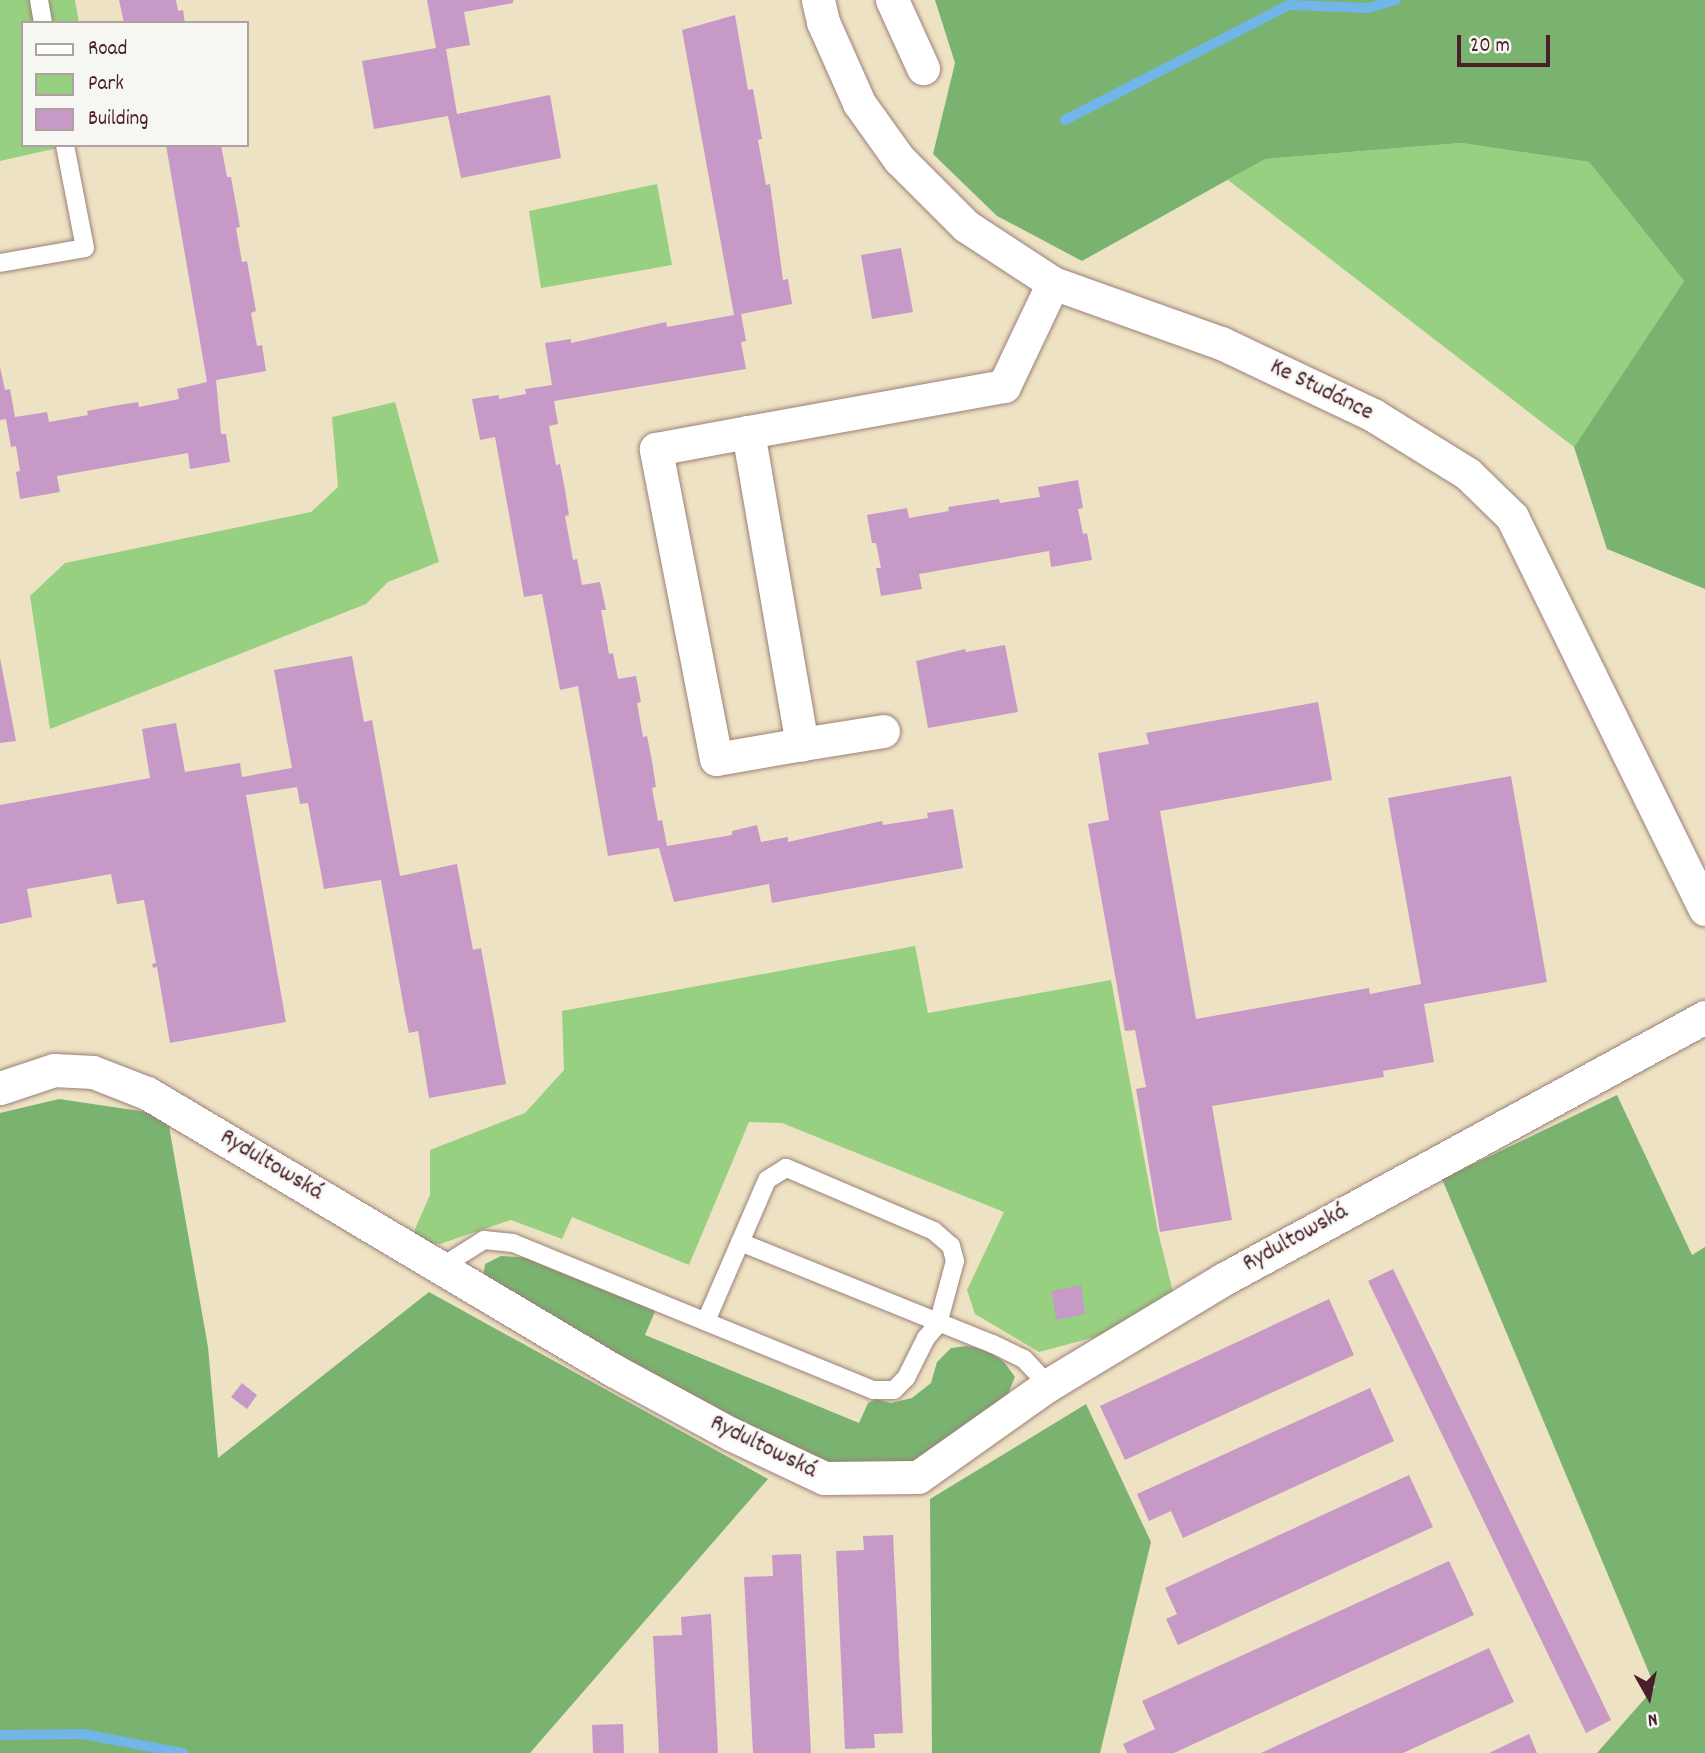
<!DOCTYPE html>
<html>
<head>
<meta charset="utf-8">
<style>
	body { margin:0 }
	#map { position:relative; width:1705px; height:1753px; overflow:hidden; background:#eee2c4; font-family:Dekko,sans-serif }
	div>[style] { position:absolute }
	.green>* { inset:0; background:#98d082 }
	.forest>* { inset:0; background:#7ab270 }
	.stream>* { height:10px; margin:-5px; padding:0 5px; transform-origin:5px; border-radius:5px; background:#71b6e7 }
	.building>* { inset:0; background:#c799c6 }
	.roads { filter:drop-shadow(0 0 2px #9c8078) drop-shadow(0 0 2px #9c8078) }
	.lane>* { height:18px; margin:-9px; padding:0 9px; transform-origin:9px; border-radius:9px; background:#fff }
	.street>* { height:33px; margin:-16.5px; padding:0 16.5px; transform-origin:16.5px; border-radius:16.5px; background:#fff }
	span { translate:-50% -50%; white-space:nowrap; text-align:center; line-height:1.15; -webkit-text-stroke:5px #f6f6f2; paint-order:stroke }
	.street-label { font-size:24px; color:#4a1f2b }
	.legend { position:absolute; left:21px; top:21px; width:228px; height:126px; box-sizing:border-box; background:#f6f6f2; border:2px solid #b1a0a2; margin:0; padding:9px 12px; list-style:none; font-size:21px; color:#4a1f2b }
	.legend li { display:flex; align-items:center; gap:14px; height:35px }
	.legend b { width:35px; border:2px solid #b1a0a2 }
	.north { position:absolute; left:1614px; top:1662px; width:70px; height:70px; -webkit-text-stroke:5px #f6f6f2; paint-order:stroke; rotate:171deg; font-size:19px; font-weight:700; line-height:28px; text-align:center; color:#4a1f2b }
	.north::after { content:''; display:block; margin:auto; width:24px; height:32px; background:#4a1f2b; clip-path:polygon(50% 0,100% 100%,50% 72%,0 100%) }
	.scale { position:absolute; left:1457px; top:35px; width:93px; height:32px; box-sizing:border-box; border:4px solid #4a1f2b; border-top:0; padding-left:9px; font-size:21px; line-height:24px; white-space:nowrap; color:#4a1f2b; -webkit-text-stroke:5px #f6f6f2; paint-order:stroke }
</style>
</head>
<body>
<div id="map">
	<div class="green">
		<div style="clip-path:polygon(0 0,75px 0,79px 23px,23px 23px,23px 145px,71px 145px,0 161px)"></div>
		<div style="clip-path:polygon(1461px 143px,1589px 162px,1684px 281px,1574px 447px,1228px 180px,1264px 159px)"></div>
		<div style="clip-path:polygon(657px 184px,672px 265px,541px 288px,529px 211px)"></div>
		<div style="clip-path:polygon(395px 402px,439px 562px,388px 582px,366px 604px,50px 729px,30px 596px,65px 563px,311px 512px,338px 487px,332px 417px)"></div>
		<div style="clip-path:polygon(915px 946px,928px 1013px,1111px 980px,1158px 1232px,1174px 1296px,1099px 1336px,1039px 1352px,975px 1314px,967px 1290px,1004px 1212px,782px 1123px,749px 1122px,689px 1265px,572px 1217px,562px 1239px,511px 1220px,440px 1244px,426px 1243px,415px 1237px,415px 1229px,430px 1195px,430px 1150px,525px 1113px,564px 1070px,562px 1011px)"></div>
	</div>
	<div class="forest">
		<div style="clip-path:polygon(935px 0,1705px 0,1705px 589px,1607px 549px,1574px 447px,1684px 281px,1589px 162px,1461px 143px,1265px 159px,1082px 261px,997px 216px,933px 154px,955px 63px)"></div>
		<div style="clip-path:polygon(1617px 1095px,1692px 1255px,1705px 1247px,1705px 1753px,1597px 1753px,1655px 1687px,1442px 1179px)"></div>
		<div style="clip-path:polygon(59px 1099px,167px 1115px,208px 1347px,218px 1458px,429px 1292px,768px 1479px,530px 1753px,0 1753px,0 1113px)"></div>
		<div style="clip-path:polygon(501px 1256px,534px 1258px,656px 1309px,645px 1335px,859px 1423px,868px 1403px,876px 1399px,891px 1403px,912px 1398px,931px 1383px,937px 1362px,951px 1348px,967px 1346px,988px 1350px,1004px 1362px,1015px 1377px,1008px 1394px,917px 1461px,817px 1464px,490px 1291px,483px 1278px,485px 1264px)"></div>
		<div style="clip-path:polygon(1086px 1404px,1151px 1542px,1100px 1753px,932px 1753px,930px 1499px)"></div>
	</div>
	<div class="stream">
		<div style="left:1065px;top:120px;width:252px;rotate:-27.2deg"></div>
		<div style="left:1289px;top:5px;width:80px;rotate:2.1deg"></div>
		<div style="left:1369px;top:8px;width:28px;rotate:-17deg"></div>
		<div style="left:0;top:1735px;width:83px;rotate:-0.7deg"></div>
		<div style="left:83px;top:1734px;width:102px;rotate:10.8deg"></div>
	</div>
	<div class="building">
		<div style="clip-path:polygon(119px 0,176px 0,178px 11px,183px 10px,185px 23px,124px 23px)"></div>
		<div style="clip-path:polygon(427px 0,513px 0,513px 3px,464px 12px,470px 45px,446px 49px,457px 114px,550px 95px,561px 158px,461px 178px,448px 116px,374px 129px,362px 61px,436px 48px)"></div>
		<div style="clip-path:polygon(735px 15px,748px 90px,753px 89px,762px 139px,758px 140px,766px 185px,770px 184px,783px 280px,788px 279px,792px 304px,741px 314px,746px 341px,741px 342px,746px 369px,554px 401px,558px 424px,549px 426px,556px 465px,560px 464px,565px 490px,569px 515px,565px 516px,573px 560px,577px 559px,582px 585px,600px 582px,606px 610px,601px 610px,609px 654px,613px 653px,618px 679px,636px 676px,641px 702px,637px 703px,643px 737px,647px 736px,652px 761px,656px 787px,652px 788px,658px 821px,662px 820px,667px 846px,732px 835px,732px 831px,757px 825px,761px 842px,788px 837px,788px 842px,882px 821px,883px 825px,928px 818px,927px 813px,953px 809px,963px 868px,772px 903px,769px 884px,674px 902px,659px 848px,608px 856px,578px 686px,560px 690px,542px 594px,524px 597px,495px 437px,480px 440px,472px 399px,499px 395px,499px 399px,526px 394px,525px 389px,552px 385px,545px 343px,571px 339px,571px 343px,666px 322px,667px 327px,734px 315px,682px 30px)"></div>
		<div style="clip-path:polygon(166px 145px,221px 145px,227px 177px,231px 177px,240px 227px,236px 228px,242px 262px,247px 261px,256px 311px,251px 313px,257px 346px,262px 345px,266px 371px,216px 380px,221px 434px,226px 434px,230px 462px,190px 469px,188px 453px,57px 476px,60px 492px,20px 499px,16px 472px,20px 471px,16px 446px,11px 447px,6px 419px,0 420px,0 367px,5px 390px,10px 389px,15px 417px,47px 412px,49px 422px,88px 415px,87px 411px,113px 406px,138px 402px,139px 407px,179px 399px,177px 389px,207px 382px)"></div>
		<div style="clip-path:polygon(901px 248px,913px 312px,872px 319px,861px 255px)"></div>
		<div style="clip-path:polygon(1078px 480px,1083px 508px,1078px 509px,1083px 534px,1087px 533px,1092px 560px,1051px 567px,1049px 551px,919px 574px,922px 589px,881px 596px,876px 568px,881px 568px,876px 543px,872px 543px,867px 515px,907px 508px,909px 518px,949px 511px,948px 507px,999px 499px,1000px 503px,1040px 497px,1038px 487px)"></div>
		<div style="clip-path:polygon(1005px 645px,1018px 712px,928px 728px,916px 661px,965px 649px,966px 652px)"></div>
		<div style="clip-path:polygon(352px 656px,364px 722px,372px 720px,400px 876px,457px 864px,473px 950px,481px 948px,506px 1084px,429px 1098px,418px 1031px,409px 1033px,405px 1014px,381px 880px,324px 889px,308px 803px,300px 804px,297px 787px,246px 795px,286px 1022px,170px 1043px,157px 967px,153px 968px,152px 964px,156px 963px,144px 900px,117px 904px,111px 874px,27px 889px,32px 917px,0 924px,0 805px,150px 778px,142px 729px,176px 723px,185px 772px,240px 763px,242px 777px,292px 768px,274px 670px)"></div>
		<div style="clip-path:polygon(0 658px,16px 741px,0 743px)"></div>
		<div style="clip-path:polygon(1318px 702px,1332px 780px,1160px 811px,1196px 1019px,1369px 988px,1370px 994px,1421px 984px,1388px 798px,1511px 776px,1547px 982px,1424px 1004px,1434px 1062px,1383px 1071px,1384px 1077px,1212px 1106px,1232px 1220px,1160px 1232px,1136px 1089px,1146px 1087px,1135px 1030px,1125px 1031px,1088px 824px,1109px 820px,1098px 753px,1149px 744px,1146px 733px)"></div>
		<div style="clip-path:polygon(1393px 1269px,1611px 1720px,1586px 1733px,1368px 1281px)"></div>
		<div style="clip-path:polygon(1081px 1285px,1085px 1314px,1056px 1320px,1052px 1291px)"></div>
		<div style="clip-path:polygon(1329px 1299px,1354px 1355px,1125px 1460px,1100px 1406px)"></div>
		<div style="clip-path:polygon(242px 1383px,257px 1395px,247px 1409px,231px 1397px)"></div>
		<div style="clip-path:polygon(1370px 1388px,1394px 1441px,1183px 1538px,1171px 1511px,1149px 1521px,1137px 1494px)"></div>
		<div style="clip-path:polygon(1409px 1475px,1433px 1527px,1178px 1645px,1166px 1619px,1177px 1614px,1165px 1588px)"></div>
		<div style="clip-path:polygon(893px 1535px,903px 1733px,874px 1734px,875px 1748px,845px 1749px,836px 1551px,864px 1550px,863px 1536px)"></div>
		<div style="clip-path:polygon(801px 1554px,811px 1753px,753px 1753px,744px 1577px,773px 1576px,772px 1555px)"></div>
		<div style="clip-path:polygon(1449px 1561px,1474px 1615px,1174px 1753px,1127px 1753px,1123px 1744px,1155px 1729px,1142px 1701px)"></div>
		<div style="clip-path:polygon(711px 1614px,718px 1753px,659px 1753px,653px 1636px,682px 1635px,681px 1617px)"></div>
		<div style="clip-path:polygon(1489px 1648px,1514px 1702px,1403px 1753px,1261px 1753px)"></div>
		<div style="clip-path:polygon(623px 1724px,624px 1753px,593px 1753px,592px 1725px)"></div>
		<div style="clip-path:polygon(1529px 1734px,1537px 1753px,1489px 1753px,1514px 1741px)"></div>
	</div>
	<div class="roads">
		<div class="lane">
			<div style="left:39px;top:0;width:23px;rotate:80deg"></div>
			<div style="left:0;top:263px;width:86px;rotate:-10deg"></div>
			<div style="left:85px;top:248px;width:105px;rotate:-101deg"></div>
			<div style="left:740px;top:1242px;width:273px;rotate:22deg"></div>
			<div style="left:993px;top:1344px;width:34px;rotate:26deg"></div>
			<div style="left:1024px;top:1359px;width:35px;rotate:47deg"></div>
			<div style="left:441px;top:1267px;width:51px;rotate:-32.1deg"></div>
			<div style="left:484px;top:1240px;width:29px;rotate:6deg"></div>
			<div style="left:513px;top:1243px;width:389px;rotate:22.2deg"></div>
			<div style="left:873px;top:1390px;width:21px"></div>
			<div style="left:894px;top:1390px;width:17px;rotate:-45deg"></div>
			<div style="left:906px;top:1378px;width:45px;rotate:-63.4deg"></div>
			<div style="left:926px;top:1338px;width:18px;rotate:-49deg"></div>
			<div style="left:938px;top:1324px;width:65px;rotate:-74.9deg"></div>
			<div style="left:955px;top:1261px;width:16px;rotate:-105deg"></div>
			<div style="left:951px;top:1246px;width:23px;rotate:-139deg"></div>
			<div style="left:934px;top:1231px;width:161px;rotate:-156.9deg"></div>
			<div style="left:786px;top:1168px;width:22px;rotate:148deg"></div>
			<div style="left:767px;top:1180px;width:154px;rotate:113.4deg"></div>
		</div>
		<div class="street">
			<div style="left:818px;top:0;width:23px;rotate:77deg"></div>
			<div style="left:823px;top:22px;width:89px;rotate:66deg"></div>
			<div style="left:859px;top:103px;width:69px;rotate:54.5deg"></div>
			<div style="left:899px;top:159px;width:95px;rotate:45deg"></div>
			<div style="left:966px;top:226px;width:104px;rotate:33.2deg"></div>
			<div style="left:1053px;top:283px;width:178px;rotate:19.7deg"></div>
			<div style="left:1221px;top:343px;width:168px;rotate:25.3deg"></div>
			<div style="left:1373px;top:415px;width:112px;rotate:31.8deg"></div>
			<div style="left:1468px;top:474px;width:62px;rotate:44.3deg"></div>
			<div style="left:1512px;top:517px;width:437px;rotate:63.8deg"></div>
			<div style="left:892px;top:0;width:75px;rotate:65.5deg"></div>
			<div style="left:748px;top:432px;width:317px;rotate:80.2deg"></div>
			<div style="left:802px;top:744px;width:87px;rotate:170.1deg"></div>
			<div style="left:716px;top:759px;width:316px;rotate:-101deg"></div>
			<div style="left:656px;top:449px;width:94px;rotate:-10.5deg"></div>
			<div style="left:748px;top:432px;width:260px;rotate:-10.2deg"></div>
			<div style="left:1004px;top:386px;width:114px;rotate:-64.6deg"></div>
			<div style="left:802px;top:744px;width:82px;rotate:-9.1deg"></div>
			<div style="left:0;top:1088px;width:57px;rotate:-18.4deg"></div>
			<div style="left:54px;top:1070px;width:39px;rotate:3deg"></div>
			<div style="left:93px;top:1072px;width:58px;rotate:21.3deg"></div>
			<div style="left:147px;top:1093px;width:542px;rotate:30.73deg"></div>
			<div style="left:613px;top:1370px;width:134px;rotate:28.5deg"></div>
			<div style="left:731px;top:1434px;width:103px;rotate:25.3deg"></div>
			<div style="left:824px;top:1478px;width:94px;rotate:-0.6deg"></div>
			<div style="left:918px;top:1477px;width:159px;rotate:-35.3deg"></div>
			<div style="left:1048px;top:1385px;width:203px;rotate:-31.1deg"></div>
			<div style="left:1222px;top:1280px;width:550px;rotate:-28.57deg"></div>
		</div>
	</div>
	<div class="street-label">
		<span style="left:1321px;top:391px;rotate:26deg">Ke Studánce</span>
		<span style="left:271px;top:1166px;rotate:31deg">Rydultowská</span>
		<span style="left:1296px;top:1239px;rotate:-29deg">Rydultowská</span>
		<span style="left:763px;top:1448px;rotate:26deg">Rydultowská</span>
	</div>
	<ul class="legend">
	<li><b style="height:9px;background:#fff"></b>Road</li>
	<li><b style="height:19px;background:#98d082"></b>Park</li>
	<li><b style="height:19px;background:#c799c6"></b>Building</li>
	</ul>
	<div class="north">N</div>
	<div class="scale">20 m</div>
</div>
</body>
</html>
